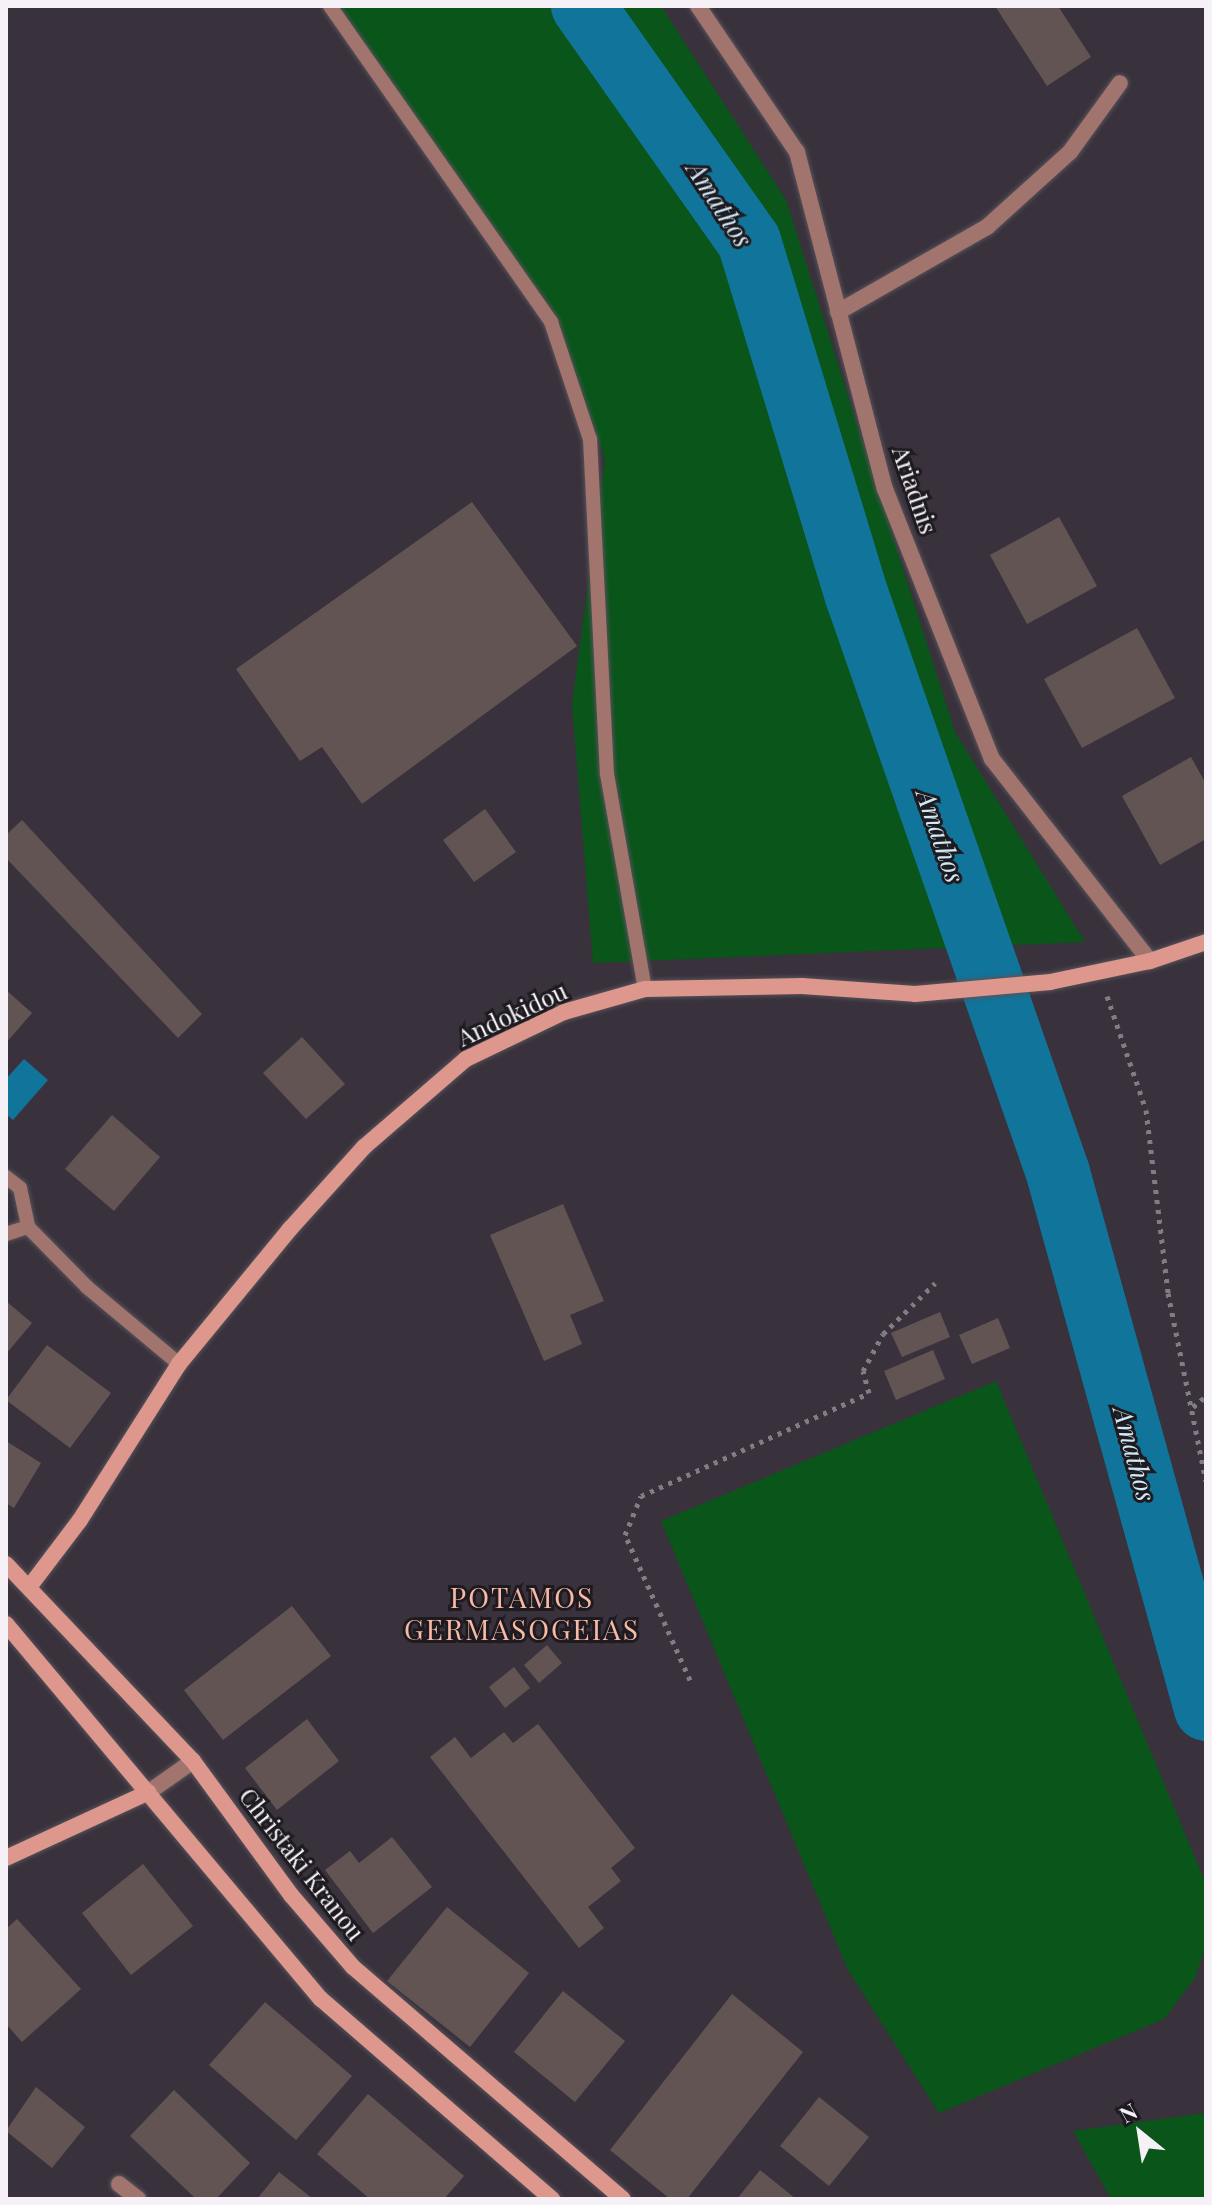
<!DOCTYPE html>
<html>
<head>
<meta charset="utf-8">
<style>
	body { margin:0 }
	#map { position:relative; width:1212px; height:2205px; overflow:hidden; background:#39323c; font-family:"Playfair Display",serif }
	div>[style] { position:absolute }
	.green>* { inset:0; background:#09551a }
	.water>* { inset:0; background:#11749a }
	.river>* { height:64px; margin:-32px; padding:0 32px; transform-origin:32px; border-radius:32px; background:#11749a }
	.building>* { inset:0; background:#635454 }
	.path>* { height:5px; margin-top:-2.5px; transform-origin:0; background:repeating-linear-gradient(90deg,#827c84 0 4px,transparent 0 10px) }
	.roads { filter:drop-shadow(0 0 2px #57515a) drop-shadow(0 0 2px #57515a) }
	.lane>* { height:14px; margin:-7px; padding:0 7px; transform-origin:7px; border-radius:7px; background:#a1756d }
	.street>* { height:16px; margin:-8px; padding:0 8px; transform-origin:8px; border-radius:8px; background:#a1756d }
	.secondary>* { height:16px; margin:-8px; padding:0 8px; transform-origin:8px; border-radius:8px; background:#dd978c }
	span { translate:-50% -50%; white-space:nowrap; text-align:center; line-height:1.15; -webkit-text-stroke:6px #1e1b20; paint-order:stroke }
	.street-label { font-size:24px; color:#f5f1f7 }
	.water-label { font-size:26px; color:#d0e9f6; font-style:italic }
	.quarter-label { font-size:28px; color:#fab9a7; letter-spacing:2px }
	.frame { position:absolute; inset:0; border:8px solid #f5f1f7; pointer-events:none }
	.north { position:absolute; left:1100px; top:2093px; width:80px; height:80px; -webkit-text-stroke:6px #1e1b20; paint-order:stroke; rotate:330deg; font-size:22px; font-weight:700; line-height:32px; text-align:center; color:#f5f1f7 }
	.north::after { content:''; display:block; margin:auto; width:28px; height:36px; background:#f5f1f7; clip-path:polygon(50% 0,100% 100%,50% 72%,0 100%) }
</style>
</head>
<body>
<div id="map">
	<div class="green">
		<div style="clip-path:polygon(324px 6px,661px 6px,786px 200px,955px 732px,1085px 942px,593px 963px,572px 704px,605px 459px,552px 309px)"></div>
		<div style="clip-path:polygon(996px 1381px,1206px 1884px,1206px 1945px,1195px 1978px,1164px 2019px,939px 2113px,848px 1970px,661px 1521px)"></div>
		<div style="clip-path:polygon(1206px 2113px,1206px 2199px,1111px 2199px,1073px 2131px)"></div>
	</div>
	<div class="water">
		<div style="clip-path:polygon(24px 1059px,48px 1080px,13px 1120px,6px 1114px,6px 1079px)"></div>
	</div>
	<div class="river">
		<div style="left:583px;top:6px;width:288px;rotate:54.8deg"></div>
		<div style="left:749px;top:241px;width:371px;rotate:73.1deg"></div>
		<div style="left:857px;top:596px;width:611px;rotate:70.79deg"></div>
		<div style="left:1058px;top:1173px;width:556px;rotate:74.56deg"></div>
	</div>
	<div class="building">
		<div style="clip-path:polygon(995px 6px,1058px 6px,1091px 57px,1047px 86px)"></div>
		<div style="clip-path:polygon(472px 502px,577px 646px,362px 804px,322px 747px,300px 761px,236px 669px)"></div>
		<div style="clip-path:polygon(1059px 517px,1097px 586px,1027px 624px,990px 555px)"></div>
		<div style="clip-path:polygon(1137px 628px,1175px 698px,1082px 748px,1044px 679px)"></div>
		<div style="clip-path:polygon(1191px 757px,1206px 784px,1206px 839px,1160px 865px,1122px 796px)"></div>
		<div style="clip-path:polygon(485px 809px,516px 852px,474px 882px,443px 840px)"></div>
		<div style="clip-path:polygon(22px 820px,202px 1014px,178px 1038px,6px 858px,6px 835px)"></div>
		<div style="clip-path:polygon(6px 990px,32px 1013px,6px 1043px)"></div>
		<div style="clip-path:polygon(302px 1037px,345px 1084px,306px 1119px,263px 1073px)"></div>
		<div style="clip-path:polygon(112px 1115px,160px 1157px,114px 1211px,65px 1169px)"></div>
		<div style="clip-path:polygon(563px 1204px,604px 1301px,570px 1315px,582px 1344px,544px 1361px,490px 1235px)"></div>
		<div style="clip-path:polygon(6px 1301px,32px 1323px,6px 1354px)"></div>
		<div style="clip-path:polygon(940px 1312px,950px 1337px,902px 1357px,891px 1333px)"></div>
		<div style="clip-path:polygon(998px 1318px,1010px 1348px,972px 1364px,959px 1335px)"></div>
		<div style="clip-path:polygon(47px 1345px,111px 1393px,70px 1448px,6px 1400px)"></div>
		<div style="clip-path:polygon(933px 1350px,945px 1379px,896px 1400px,884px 1371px)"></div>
		<div style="clip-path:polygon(6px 1441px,41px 1463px,14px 1508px,6px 1503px)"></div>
		<div style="clip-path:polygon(292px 1606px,331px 1656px,223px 1740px,184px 1690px)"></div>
		<div style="clip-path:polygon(547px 1645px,562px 1663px,539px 1683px,524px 1665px)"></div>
		<div style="clip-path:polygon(514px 1667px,530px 1688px,505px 1708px,489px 1687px)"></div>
		<div style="clip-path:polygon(307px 1719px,339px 1761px,277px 1810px,245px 1768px)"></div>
		<div style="clip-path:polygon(538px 1724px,635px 1848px,611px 1868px,621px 1881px,588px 1907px,604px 1928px,579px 1948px,430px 1757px,455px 1737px,471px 1758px,504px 1732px,513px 1743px)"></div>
		<div style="clip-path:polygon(392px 1837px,432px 1887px,373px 1933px,325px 1870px,350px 1851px,359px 1863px)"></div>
		<div style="clip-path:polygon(143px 1864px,193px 1926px,131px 1975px,82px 1913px)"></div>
		<div style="clip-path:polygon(447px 1907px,529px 1973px,470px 2047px,387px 1981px)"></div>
		<div style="clip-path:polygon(17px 1919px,81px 1989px,22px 2042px,6px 2024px,6px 1929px)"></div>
		<div style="clip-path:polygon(563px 1991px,625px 2041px,575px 2102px,514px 2052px)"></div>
		<div style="clip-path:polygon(732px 1994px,803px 2052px,687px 2199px,670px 2199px,610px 2150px)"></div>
		<div style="clip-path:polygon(265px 2002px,352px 2076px,296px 2140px,209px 2065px)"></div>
		<div style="clip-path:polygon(36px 2087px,85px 2127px,52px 2168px,6px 2131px)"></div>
		<div style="clip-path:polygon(174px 2090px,250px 2163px,216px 2199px,196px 2199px,130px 2136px)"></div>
		<div style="clip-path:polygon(368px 2094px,464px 2176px,444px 2199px,370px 2199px,317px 2154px)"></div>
		<div style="clip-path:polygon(819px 2097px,869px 2137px,829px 2186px,780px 2146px)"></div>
		<div style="clip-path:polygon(760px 2170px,796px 2199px,737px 2199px)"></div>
		<div style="clip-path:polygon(279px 2172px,313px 2199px,257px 2199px)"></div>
	</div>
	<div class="path">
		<div style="left:1107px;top:996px;width:120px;rotate:71.1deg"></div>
		<div style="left:1146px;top:1110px;width:184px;rotate:83.1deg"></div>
		<div style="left:1168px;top:1293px;width:192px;rotate:78.6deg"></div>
		<div style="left:1193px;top:1407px;width:17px;rotate:-40deg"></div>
		<div style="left:690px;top:1680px;width:159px;rotate:-114.1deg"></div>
		<div style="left:625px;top:1535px;width:42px;rotate:-67.7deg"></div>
		<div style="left:641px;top:1496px;width:250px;rotate:-24.3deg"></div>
		<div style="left:869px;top:1393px;width:23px;rotate:-105deg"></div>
		<div style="left:863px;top:1371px;width:42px;rotate:-61.6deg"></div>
		<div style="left:883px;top:1334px;width:73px;rotate:-44.4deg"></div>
	</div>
	<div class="roads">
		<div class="lane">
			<div style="left:330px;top:6px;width:386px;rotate:55deg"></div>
			<div style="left:551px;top:322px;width:123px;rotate:71.6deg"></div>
			<div style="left:590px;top:439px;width:335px;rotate:87.1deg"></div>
			<div style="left:607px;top:774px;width:218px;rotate:80deg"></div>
			<div style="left:6px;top:1177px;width:18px;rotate:38deg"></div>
			<div style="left:20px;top:1188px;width:40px;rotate:78deg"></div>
			<div style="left:28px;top:1227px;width:84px;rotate:45.5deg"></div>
			<div style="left:87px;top:1287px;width:120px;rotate:39.9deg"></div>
			<div style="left:6px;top:1234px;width:23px;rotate:-18deg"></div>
		</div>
		<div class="street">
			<div style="left:698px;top:6px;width:176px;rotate:55.9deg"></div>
			<div style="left:797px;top:152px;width:348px;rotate:75.4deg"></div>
			<div style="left:885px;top:489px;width:290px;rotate:68.4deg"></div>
			<div style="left:992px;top:759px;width:256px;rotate:52deg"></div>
			<div style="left:838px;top:312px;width:172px;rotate:-29.7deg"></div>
			<div style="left:987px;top:227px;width:112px;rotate:-42.1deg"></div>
			<div style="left:1070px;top:152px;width:85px;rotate:-54.1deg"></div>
			<div style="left:149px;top:1792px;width:54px;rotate:-35.2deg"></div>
			<div style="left:119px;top:2184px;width:24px;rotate:38deg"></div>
		</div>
		<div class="secondary">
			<div style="left:6px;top:1564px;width:272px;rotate:46.5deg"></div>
			<div style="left:193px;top:1761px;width:166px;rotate:53.8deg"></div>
			<div style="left:291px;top:1895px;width:95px;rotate:49.3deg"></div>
			<div style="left:353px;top:1967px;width:356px;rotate:40.7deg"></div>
			<div style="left:30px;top:1586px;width:83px;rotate:-52.9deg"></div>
			<div style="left:80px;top:1520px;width:185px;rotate:-57.6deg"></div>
			<div style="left:179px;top:1364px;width:175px;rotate:-50.6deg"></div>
			<div style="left:290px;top:1229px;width:110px;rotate:-47.9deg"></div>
			<div style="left:364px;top:1147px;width:135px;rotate:-40.8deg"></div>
			<div style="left:466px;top:1059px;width:109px;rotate:-25.6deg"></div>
			<div style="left:564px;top:1012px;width:84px;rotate:-15.9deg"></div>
			<div style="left:645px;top:989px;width:157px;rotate:-1.1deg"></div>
			<div style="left:802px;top:986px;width:113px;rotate:4deg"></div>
			<div style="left:915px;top:994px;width:136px;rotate:-5.1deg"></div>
			<div style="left:1050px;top:982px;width:102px;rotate:-11.9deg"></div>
			<div style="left:1150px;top:961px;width:59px;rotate:-18.7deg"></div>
			<div style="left:6px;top:1624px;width:490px;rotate:50deg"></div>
			<div style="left:321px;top:1999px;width:306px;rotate:40.9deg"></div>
			<div style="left:6px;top:1858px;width:157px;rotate:-24.8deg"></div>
		</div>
	</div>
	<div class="street-label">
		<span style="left:915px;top:490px;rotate:71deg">Ariadnis</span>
		<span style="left:512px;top:1014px;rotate:-25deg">Andokidou</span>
		<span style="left:302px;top:1864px;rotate:52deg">Christaki Kranou</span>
	</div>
	<div class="water-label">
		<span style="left:720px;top:204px;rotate:57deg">Amathos</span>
		<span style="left:941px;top:836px;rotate:71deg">Amathos</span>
		<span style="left:1135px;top:1454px;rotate:75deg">Amathos</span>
	</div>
	<div class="quarter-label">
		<span style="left:522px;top:1613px">POTAMOS<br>GERMASOGEIAS</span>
	</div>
	<div class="frame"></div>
	<div class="north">N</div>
</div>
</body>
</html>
